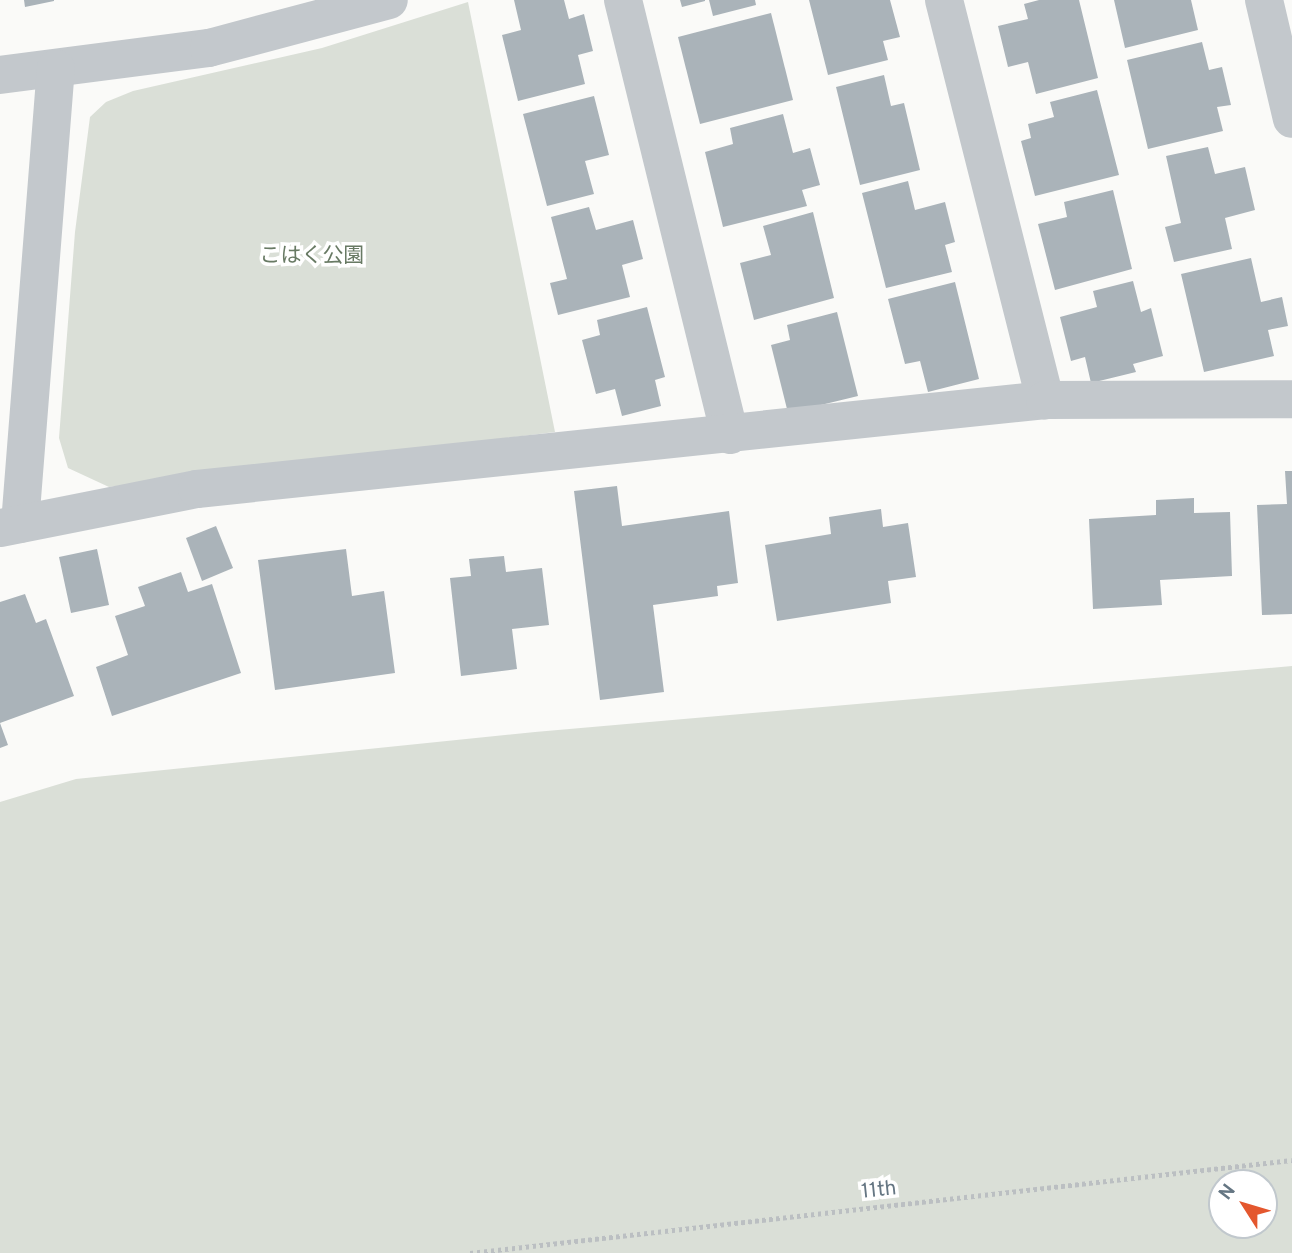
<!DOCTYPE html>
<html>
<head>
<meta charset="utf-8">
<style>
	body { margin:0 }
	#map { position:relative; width:1292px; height:1253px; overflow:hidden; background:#fafaf8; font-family:Overpass,"Noto Sans JP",sans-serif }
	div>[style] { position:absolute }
	.green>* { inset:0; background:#dadfd7 }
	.building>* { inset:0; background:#aab3b9 }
	.path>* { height:4.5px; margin-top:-2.25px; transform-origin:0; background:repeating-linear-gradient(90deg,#bbbfc2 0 3.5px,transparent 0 7px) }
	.minor>* { height:38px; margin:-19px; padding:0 19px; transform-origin:19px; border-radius:19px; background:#c3c8cc }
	span { translate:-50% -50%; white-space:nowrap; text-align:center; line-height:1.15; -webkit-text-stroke:7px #fff; paint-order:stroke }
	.park-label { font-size:21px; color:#687a64 }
	.street-label { font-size:21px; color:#657683 }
	.north { position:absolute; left:1208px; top:1169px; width:70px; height:70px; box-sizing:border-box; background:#fff; border:2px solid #c1c8cd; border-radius:50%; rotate:307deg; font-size:19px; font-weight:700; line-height:28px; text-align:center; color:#657683 }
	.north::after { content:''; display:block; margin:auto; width:24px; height:32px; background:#e4572e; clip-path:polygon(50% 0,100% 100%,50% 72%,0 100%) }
</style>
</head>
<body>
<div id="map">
	<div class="green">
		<div style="clip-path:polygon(468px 2px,555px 432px,109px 487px,68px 468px,59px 438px,75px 232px,90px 117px,106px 102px,133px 91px,322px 48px)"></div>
		<div style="clip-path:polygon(evenodd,1292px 666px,1292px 1253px,0 1253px,0 802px,76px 779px,535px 732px,1292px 666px,1222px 1183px,1264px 1183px,1264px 1225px,1222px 1225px,1222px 1183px)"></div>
	</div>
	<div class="building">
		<div style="clip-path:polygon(24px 0,54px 0,54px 1px,25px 7px)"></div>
		<div style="clip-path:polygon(514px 0,564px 0,569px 19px,584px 14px,593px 51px,578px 55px,585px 84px,518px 101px,502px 35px,521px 30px)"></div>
		<div style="clip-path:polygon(680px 0,705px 0,705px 1px,682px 7px)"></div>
		<div style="clip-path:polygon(709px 0,755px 0,756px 5px,713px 16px)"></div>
		<div style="clip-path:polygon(809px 0,890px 0,900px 37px,883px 41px,888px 60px,828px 75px)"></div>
		<div style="clip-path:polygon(1039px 0,1079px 0,1098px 78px,1036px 94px,1028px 62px,1008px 67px,998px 26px,1028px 19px,1024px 4px)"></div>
		<div style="clip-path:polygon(1114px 0,1191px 0,1198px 30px,1125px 48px)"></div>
		<div style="clip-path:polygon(771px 13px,793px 100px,700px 124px,678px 37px)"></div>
		<div style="clip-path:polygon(1202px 42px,1209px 70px,1222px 67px,1231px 105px,1217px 107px,1223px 131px,1148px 149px,1127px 60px)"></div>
		<div style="clip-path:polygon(884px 75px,891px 106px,904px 103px,920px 170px,860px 185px,836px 87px)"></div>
		<div style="clip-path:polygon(1097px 90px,1119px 175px,1035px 196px,1021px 141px,1031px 138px,1028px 124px,1054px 117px,1050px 102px)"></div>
		<div style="clip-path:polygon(594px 96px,609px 155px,585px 161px,594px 194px,547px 206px,523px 114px)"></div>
		<div style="clip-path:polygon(783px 114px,793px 153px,810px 148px,820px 185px,802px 190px,807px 206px,723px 227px,705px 152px,733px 144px,730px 128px)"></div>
		<div style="clip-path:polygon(1208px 147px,1215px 174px,1245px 167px,1255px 210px,1225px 218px,1232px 249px,1174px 262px,1165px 227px,1181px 223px,1166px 156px)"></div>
		<div style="clip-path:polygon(908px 181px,915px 210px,945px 202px,955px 242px,945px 245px,952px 272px,886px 288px,862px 193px)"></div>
		<div style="clip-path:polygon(1113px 190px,1132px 269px,1055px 290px,1038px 224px,1067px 217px,1064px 202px)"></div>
		<div style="clip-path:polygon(589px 207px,596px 230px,633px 220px,643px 259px,622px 265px,630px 297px,558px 315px,550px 283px,567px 279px,551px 217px)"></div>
		<div style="clip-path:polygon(813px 212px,834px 298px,754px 320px,740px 263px,771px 255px,763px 226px)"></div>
		<div style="clip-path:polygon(1251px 258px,1261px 302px,1282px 297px,1288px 326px,1268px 330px,1274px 356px,1204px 372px,1181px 274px)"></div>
		<div style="clip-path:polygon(1133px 281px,1141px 312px,1151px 308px,1163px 356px,1133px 364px,1136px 372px,1091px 383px,1085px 357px,1071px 361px,1060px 317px,1097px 307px,1093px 291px)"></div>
		<div style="clip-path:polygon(955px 282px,979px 379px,928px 392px,920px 361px,905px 364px,888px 299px)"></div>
		<div style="clip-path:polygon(647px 307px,665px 377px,655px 380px,661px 406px,622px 416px,615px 389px,596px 394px,582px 340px,600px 335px,597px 320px)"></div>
		<div style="clip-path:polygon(837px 312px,858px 396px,788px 413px,771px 345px,790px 340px,787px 325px)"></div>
		<div style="clip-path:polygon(1285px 471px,1292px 471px,1292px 614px,1262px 615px,1257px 505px,1287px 504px)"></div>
		<div style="clip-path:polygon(617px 486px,622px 526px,729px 511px,738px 583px,717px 586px,718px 596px,653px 605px,664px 692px,600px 700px,574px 491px)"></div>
		<div style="clip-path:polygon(1194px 498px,1194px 513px,1230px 512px,1232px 576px,1160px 580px,1162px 605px,1093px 609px,1089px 519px,1156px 515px,1156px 500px)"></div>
		<div style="clip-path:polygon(881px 509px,883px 527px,908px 523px,916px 577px,888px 581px,891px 603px,777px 621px,765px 545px,831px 534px,829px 517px)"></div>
		<div style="clip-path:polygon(216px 526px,233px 568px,202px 581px,186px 538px)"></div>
		<div style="clip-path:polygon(97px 549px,109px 605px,71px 613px,59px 557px)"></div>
		<div style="clip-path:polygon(346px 549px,352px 596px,384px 591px,395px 673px,275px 690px,258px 560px)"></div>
		<div style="clip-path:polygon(504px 556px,506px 572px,542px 568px,549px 625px,512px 629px,517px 669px,461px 676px,450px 578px,471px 576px,469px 559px)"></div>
		<div style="clip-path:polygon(181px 572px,188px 592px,212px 584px,241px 673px,112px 716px,96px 667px,128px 655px,115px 616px,145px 606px,138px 587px)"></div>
		<div style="clip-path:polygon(25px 594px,36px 623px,46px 619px,74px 696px,0 723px,0 602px)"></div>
		<div style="clip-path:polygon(0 723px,8px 745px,0 748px)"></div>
	</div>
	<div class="path">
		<div style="left:470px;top:1253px;width:827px;rotate:-6.45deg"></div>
	</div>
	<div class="minor">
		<div style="left:623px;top:0;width:448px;rotate:76.2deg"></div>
		<div style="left:944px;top:0;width:413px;rotate:75.8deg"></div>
		<div style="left:1264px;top:0;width:122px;rotate:76.8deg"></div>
		<div style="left:0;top:75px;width:211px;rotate:-7.4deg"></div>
		<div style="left:209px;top:48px;width:186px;rotate:-14.9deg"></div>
		<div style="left:20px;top:524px;width:457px;rotate:-85.5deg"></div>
		<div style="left:0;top:528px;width:201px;rotate:-11.2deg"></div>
		<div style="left:197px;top:489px;width:853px;rotate:-5.99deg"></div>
		<div style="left:1045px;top:400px;width:247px;rotate:-0.2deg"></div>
	</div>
	<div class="park-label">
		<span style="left:312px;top:257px">こはく公園</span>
	</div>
	<div class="street-label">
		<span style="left:879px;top:1191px;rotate:-6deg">11th</span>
	</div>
	<div class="north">N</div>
</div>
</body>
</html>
